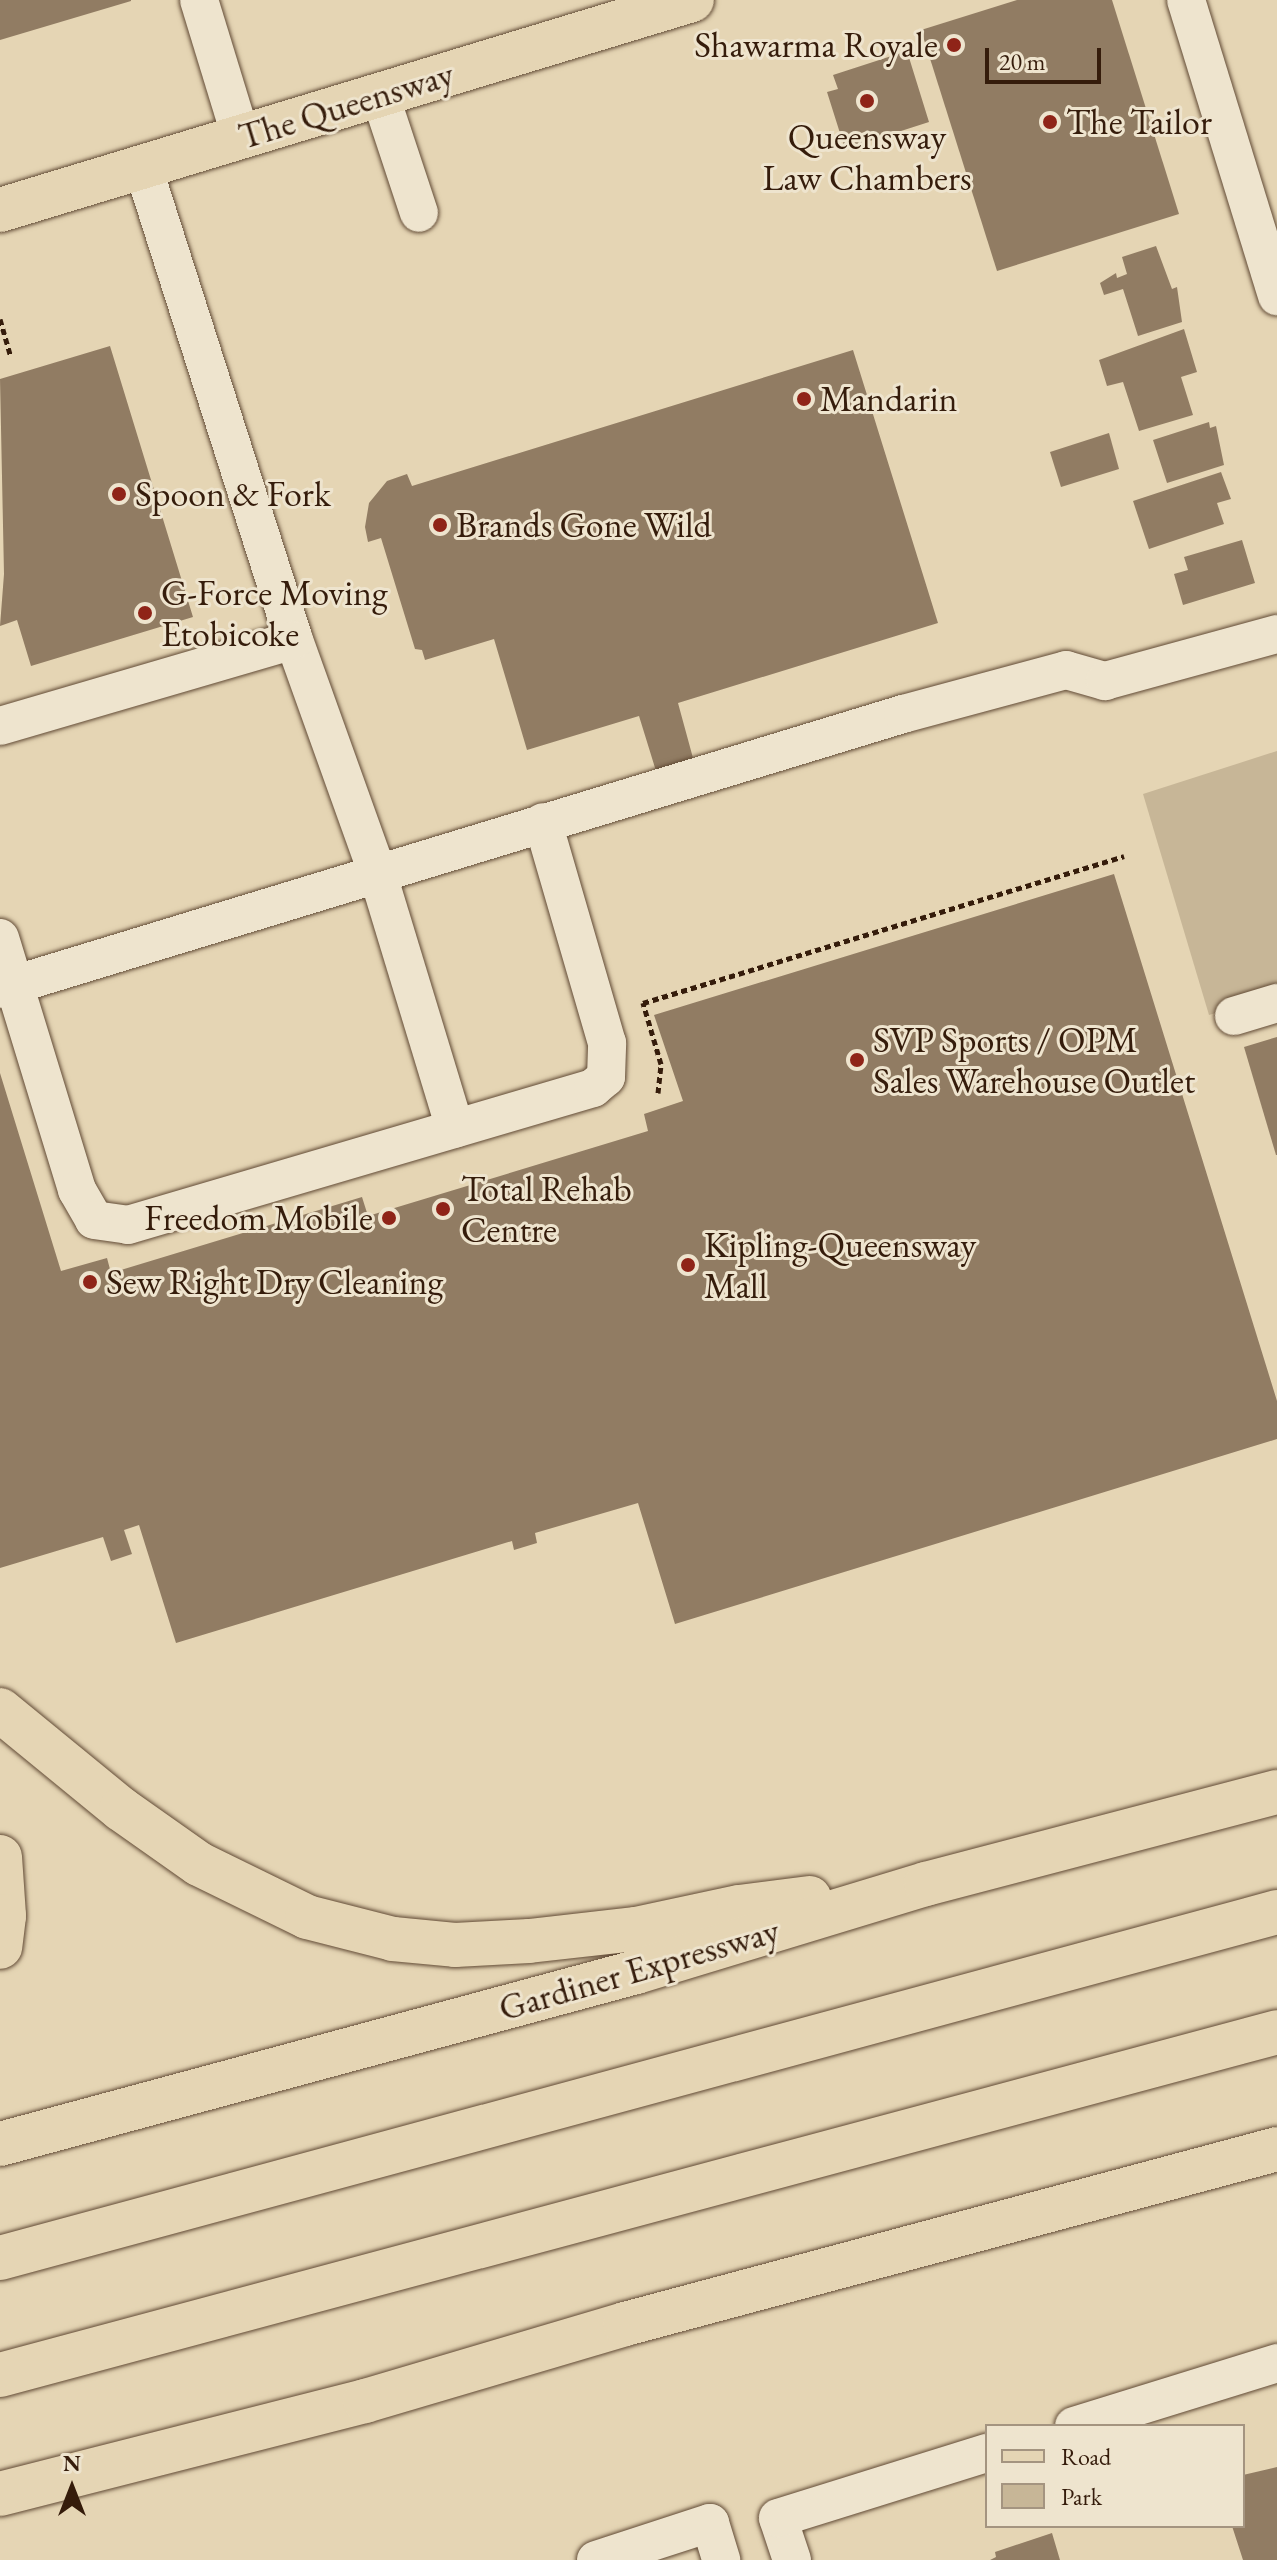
<!DOCTYPE html>
<html>
<head>
<meta charset="utf-8">
<style>
	body { margin:0 }
	#map { position:relative; width:1277px; height:2560px; overflow:hidden; background:#e5d5b4; font-family:"EB Garamond",serif }
	div>[style] { position:absolute }
	.green>* { inset:0; background:#c7b697 }
	.building>* { inset:0; background:#917c63 }
	.path>* { height:5px; margin-top:-2.5px; transform-origin:0; background:repeating-linear-gradient(90deg,#351c0b 0 6px,transparent 0 10px) }
	.roads { filter:drop-shadow(0 0 2px #614a35) drop-shadow(0 0 2px #614a35) }
	.minor>* { height:38px; margin:-19px; padding:0 19px; transform-origin:19px; border-radius:19px; background:#eee4ce }
	.major>* { height:44px; margin:-22px; padding:0 22px; transform-origin:22px; border-radius:22px; background:#e5d5b4 }
	.highway>* { height:44px; margin:-22px; padding:0 22px; transform-origin:22px; border-radius:22px; background:#e5d5b4 }
	.dots>* { width:22px; height:22px; translate:-50% -50%; box-sizing:border-box; border:4px solid #eee4ce; border-radius:50% }
	span { translate:-50% -50%; white-space:nowrap; text-align:center; line-height:1.15; -webkit-text-stroke:6px #eee4ce; paint-order:stroke }
	.poi-label { font-size:36px; color:#351c0b }
	.right { translate:-100% -50%; text-align:right }
	.left { translate:0 -50%; text-align:left }
	.street-label { font-size:36px; color:#351c0b }
	.legend { position:absolute; left:985px; top:2424px; width:260px; height:104px; box-sizing:border-box; background:#eee4ce; border:2px solid #a49480; margin:0; padding:10px 14px; list-style:none; font-size:24px; color:#351c0b }
	.legend li { display:flex; align-items:center; gap:16px; height:40px }
	.legend b { width:40px; border:2px solid #a49480 }
	.north { position:absolute; left:32px; top:2448px; width:80px; height:80px; -webkit-text-stroke:6px #eee4ce; paint-order:stroke; rotate:0deg; font-size:22px; font-weight:700; line-height:32px; text-align:center; color:#351c0b }
	.north::after { content:''; display:block; margin:auto; width:28px; height:36px; background:#351c0b; clip-path:polygon(50% 0,100% 100%,50% 72%,0 100%) }
	.scale { position:absolute; left:985px; top:48px; width:116px; height:36px; box-sizing:border-box; border:4px solid #351c0b; border-top:0; padding-left:10px; font-size:24px; line-height:28px; white-space:nowrap; color:#351c0b; -webkit-text-stroke:6px #eee4ce; paint-order:stroke }
</style>
</head>
<body>
<div id="map">
	<div class="green">
		<div style="clip-path:polygon(1277px 751px,1277px 995px,1209px 1015px,1143px 794px)"></div>
	</div>
	<div class="building">
		<div style="clip-path:polygon(0 0,131px 0,131px 1px,0 40px)"></div>
		<div style="clip-path:polygon(1017px 0,1112px 0,1179px 214px,997px 271px,921px 30px)"></div>
		<div style="clip-path:polygon(907px 51px,929px 122px,845px 149px,827px 92px,838px 89px,833px 75px)"></div>
		<div style="clip-path:polygon(1156px 246px,1172px 289px,1177px 287px,1182px 322px,1138px 336px,1123px 289px,1104px 295px,1100px 283px,1116px 273px,1117px 278px,1127px 274px,1122px 257px)"></div>
		<div style="clip-path:polygon(1184px 329px,1197px 372px,1181px 377px,1193px 415px,1139px 431px,1123px 382px,1107px 386px,1099px 360px)"></div>
		<div style="clip-path:polygon(110px 346px,193px 617px,31px 666px,17px 620px,0 626px,4px 574px,0 379px)"></div>
		<div style="clip-path:polygon(853px 350px,938px 623px,678px 703px,693px 758px,656px 771px,639px 716px,527px 750px,494px 639px,425px 660px,422px 650px,415px 649px,381px 538px,368px 542px,365px 527px,369px 503px,387px 481px,407px 474px,412px 486px)"></div>
		<div style="clip-path:polygon(1209px 422px,1210px 428px,1216px 426px,1224px 465px,1167px 483px,1153px 440px)"></div>
		<div style="clip-path:polygon(1109px 433px,1119px 469px,1061px 487px,1050px 452px)"></div>
		<div style="clip-path:polygon(1221px 472px,1231px 499px,1217px 503px,1224px 524px,1149px 549px,1133px 501px)"></div>
		<div style="clip-path:polygon(1242px 540px,1255px 583px,1183px 605px,1174px 574px,1188px 570px,1184px 557px)"></div>
		<div style="clip-path:polygon(1114px 874px,1277px 1401px,1277px 1439px,675px 1624px,638px 1503px,535px 1533px,537px 1543px,514px 1550px,512px 1541px,176px 1643px,139px 1525px,124px 1530px,132px 1554px,111px 1561px,103px 1537px,0 1568px,0 1073px,61px 1271px,107px 1258px,111px 1273px,362px 1197px,368px 1216px,648px 1131px,644px 1114px,683px 1101px,654px 1015px)"></div>
		<div style="clip-path:polygon(1277px 1037px,1277px 1155px,1276px 1155px,1244px 1047px)"></div>
		<div style="clip-path:polygon(1277px 2467px,1277px 2560px,1243px 2560px,1232px 2526px,1243px 2526px,1243px 2475px)"></div>
		<div style="clip-path:polygon(1052px 2533px,1060px 2560px,990px 2560px,996px 2557px,995px 2552px)"></div>
	</div>
	<div class="path">
		<div style="left:0;top:319px;width:37px;rotate:74deg"></div>
		<div style="left:658px;top:1093px;width:29px;rotate:-84deg"></div>
		<div style="left:661px;top:1064px;width:64px;rotate:-106.4deg"></div>
		<div style="left:643px;top:1003px;width:503px;rotate:-16.99deg"></div>
	</div>
	<div class="roads">
		<div class="minor">
			<div style="left:199px;top:0;width:143px;rotate:73deg"></div>
			<div style="left:1186px;top:0;width:310px;rotate:72.9deg"></div>
			<div style="left:380px;top:95px;width:124px;rotate:71.7deg"></div>
			<div style="left:143px;top:167px;width:497px;rotate:72.3deg"></div>
			<div style="left:294px;top:640px;width:250px;rotate:70.3deg"></div>
			<div style="left:378px;top:875px;width:265px;rotate:73.1deg"></div>
			<div style="left:0;top:726px;width:306px;rotate:-16.3deg"></div>
			<div style="left:0;top:938px;width:264px;rotate:73deg"></div>
			<div style="left:77px;top:1190px;width:34px;rotate:60deg"></div>
			<div style="left:94px;top:1220px;width:34px;rotate:8deg"></div>
			<div style="left:128px;top:1225px;width:485px;rotate:-16.4deg"></div>
			<div style="left:593px;top:1088px;width:17px;rotate:-40deg"></div>
			<div style="left:606px;top:1077px;width:34px;rotate:-88deg"></div>
			<div style="left:607px;top:1043px;width:230px;rotate:-106.2deg"></div>
			<div style="left:0;top:989px;width:944px;rotate:-16.94deg"></div>
			<div style="left:903px;top:714px;width:169px;rotate:-15.1deg"></div>
			<div style="left:1066px;top:670px;width:41px;rotate:15.8deg"></div>
			<div style="left:1105px;top:681px;width:178px;rotate:-15.3deg"></div>
			<div style="left:1234px;top:1016px;width:45px;rotate:-16.8deg"></div>
			<div style="left:1074px;top:2426px;width:213px;rotate:-17.2deg"></div>
			<div style="left:596px;top:2560px;width:120px;rotate:-18deg"></div>
			<div style="left:710px;top:2523px;width:39px;rotate:73deg"></div>
			<div style="left:792px;top:2560px;width:44px;rotate:-108.4deg"></div>
			<div style="left:778px;top:2518px;width:219px;rotate:-17.3deg"></div>
		</div>
		<div class="major">
			<div style="left:0;top:210px;width:723px;rotate:-16.88deg"></div>
		</div>
		<div class="highway">
			<div style="left:0;top:1710px;width:156px;rotate:39.3deg"></div>
			<div style="left:121px;top:1809px;width:95px;rotate:35.2deg"></div>
			<div style="left:199px;top:1864px;width:120px;rotate:26.1deg"></div>
			<div style="left:307px;top:1917px;width:89px;rotate:14.3deg"></div>
			<div style="left:393px;top:1939px;width:62px;rotate:5.5deg"></div>
			<div style="left:455px;top:1945px;width:74px;rotate:-3.1deg"></div>
			<div style="left:529px;top:1941px;width:108px;rotate:-6.4deg"></div>
			<div style="left:636px;top:1929px;width:105px;rotate:-12.1deg"></div>
			<div style="left:739px;top:1907px;width:71px;rotate:-7.3deg"></div>
			<div style="left:0;top:1857px;width:59px;rotate:86.1deg"></div>
			<div style="left:4px;top:1916px;width:31px;rotate:97deg"></div>
			<div style="left:0;top:2144px;width:659px;rotate:-15.13deg"></div>
			<div style="left:636px;top:1972px;width:303px;rotate:-16.9deg"></div>
			<div style="left:926px;top:1884px;width:363px;rotate:-14.7deg"></div>
			<div style="left:0;top:2258px;width:1323px;rotate:-15.16deg"></div>
			<div style="left:0;top:2375px;width:1322px;rotate:-15.03deg"></div>
			<div style="left:0;top:2494px;width:377px;rotate:-14.3deg"></div>
			<div style="left:365px;top:2401px;width:271px;rotate:-16.5deg"></div>
			<div style="left:625px;top:2324px;width:675px;rotate:-15.02deg"></div>
		</div>
	</div>
	<div class="dots">
		<div style="left:954px;top:45px;background:#8f2418"></div>
		<div style="left:867px;top:101px;background:#8f2418"></div>
		<div style="left:1050px;top:122px;background:#8f2418"></div>
		<div style="left:804px;top:399px;background:#8f2418"></div>
		<div style="left:119px;top:494px;background:#8f2418"></div>
		<div style="left:440px;top:525px;background:#8f2418"></div>
		<div style="left:145px;top:613px;background:#8f2418"></div>
		<div style="left:857px;top:1060px;background:#8f2418"></div>
		<div style="left:443px;top:1209px;background:#8f2418"></div>
		<div style="left:389px;top:1218px;background:#8f2418"></div>
		<div style="left:688px;top:1265px;background:#8f2418"></div>
		<div style="left:90px;top:1282px;background:#8f2418"></div>
	</div>
	<div class="poi-label">
		<span class="right" style="left:938px;top:45px">Shawarma Royale</span>
		<span class="left" style="left:1066px;top:122px">The Tailor</span>
		<span style="left:867px;top:157px">Queensway<br>Law Chambers</span>
		<span class="left" style="left:820px;top:399px">Mandarin</span>
		<span class="left" style="left:135px;top:494px">Spoon &amp; Fork</span>
		<span class="left" style="left:456px;top:525px">Brands Gone Wild</span>
		<span class="left" style="left:161px;top:613px">G-Force Moving<br>Etobicoke</span>
		<span class="left" style="left:873px;top:1060px">SVP Sports / OPM<br>Sales Warehouse Outlet</span>
		<span class="left" style="left:461px;top:1209px">Total Rehab<br>Centre</span>
		<span class="right" style="left:373px;top:1218px">Freedom Mobile</span>
		<span class="left" style="left:704px;top:1265px">Kipling-Queensway<br>Mall</span>
		<span class="left" style="left:106px;top:1282px">Sew Right Dry Cleaning</span>
	</div>
	<div class="street-label">
		<span style="left:346px;top:105px;rotate:-17deg">The Queensway</span>
		<span style="left:639px;top:1969px;rotate:-16deg">Gardiner Expressway</span>
	</div>
	<ul class="legend">
	<li><b style="height:10px;background:#e5d5b4"></b>Road</li>
	<li><b style="height:22px;background:#c7b697"></b>Park</li>
	</ul>
	<div class="north">N</div>
	<div class="scale">20 m</div>
</div>
</body>
</html>
